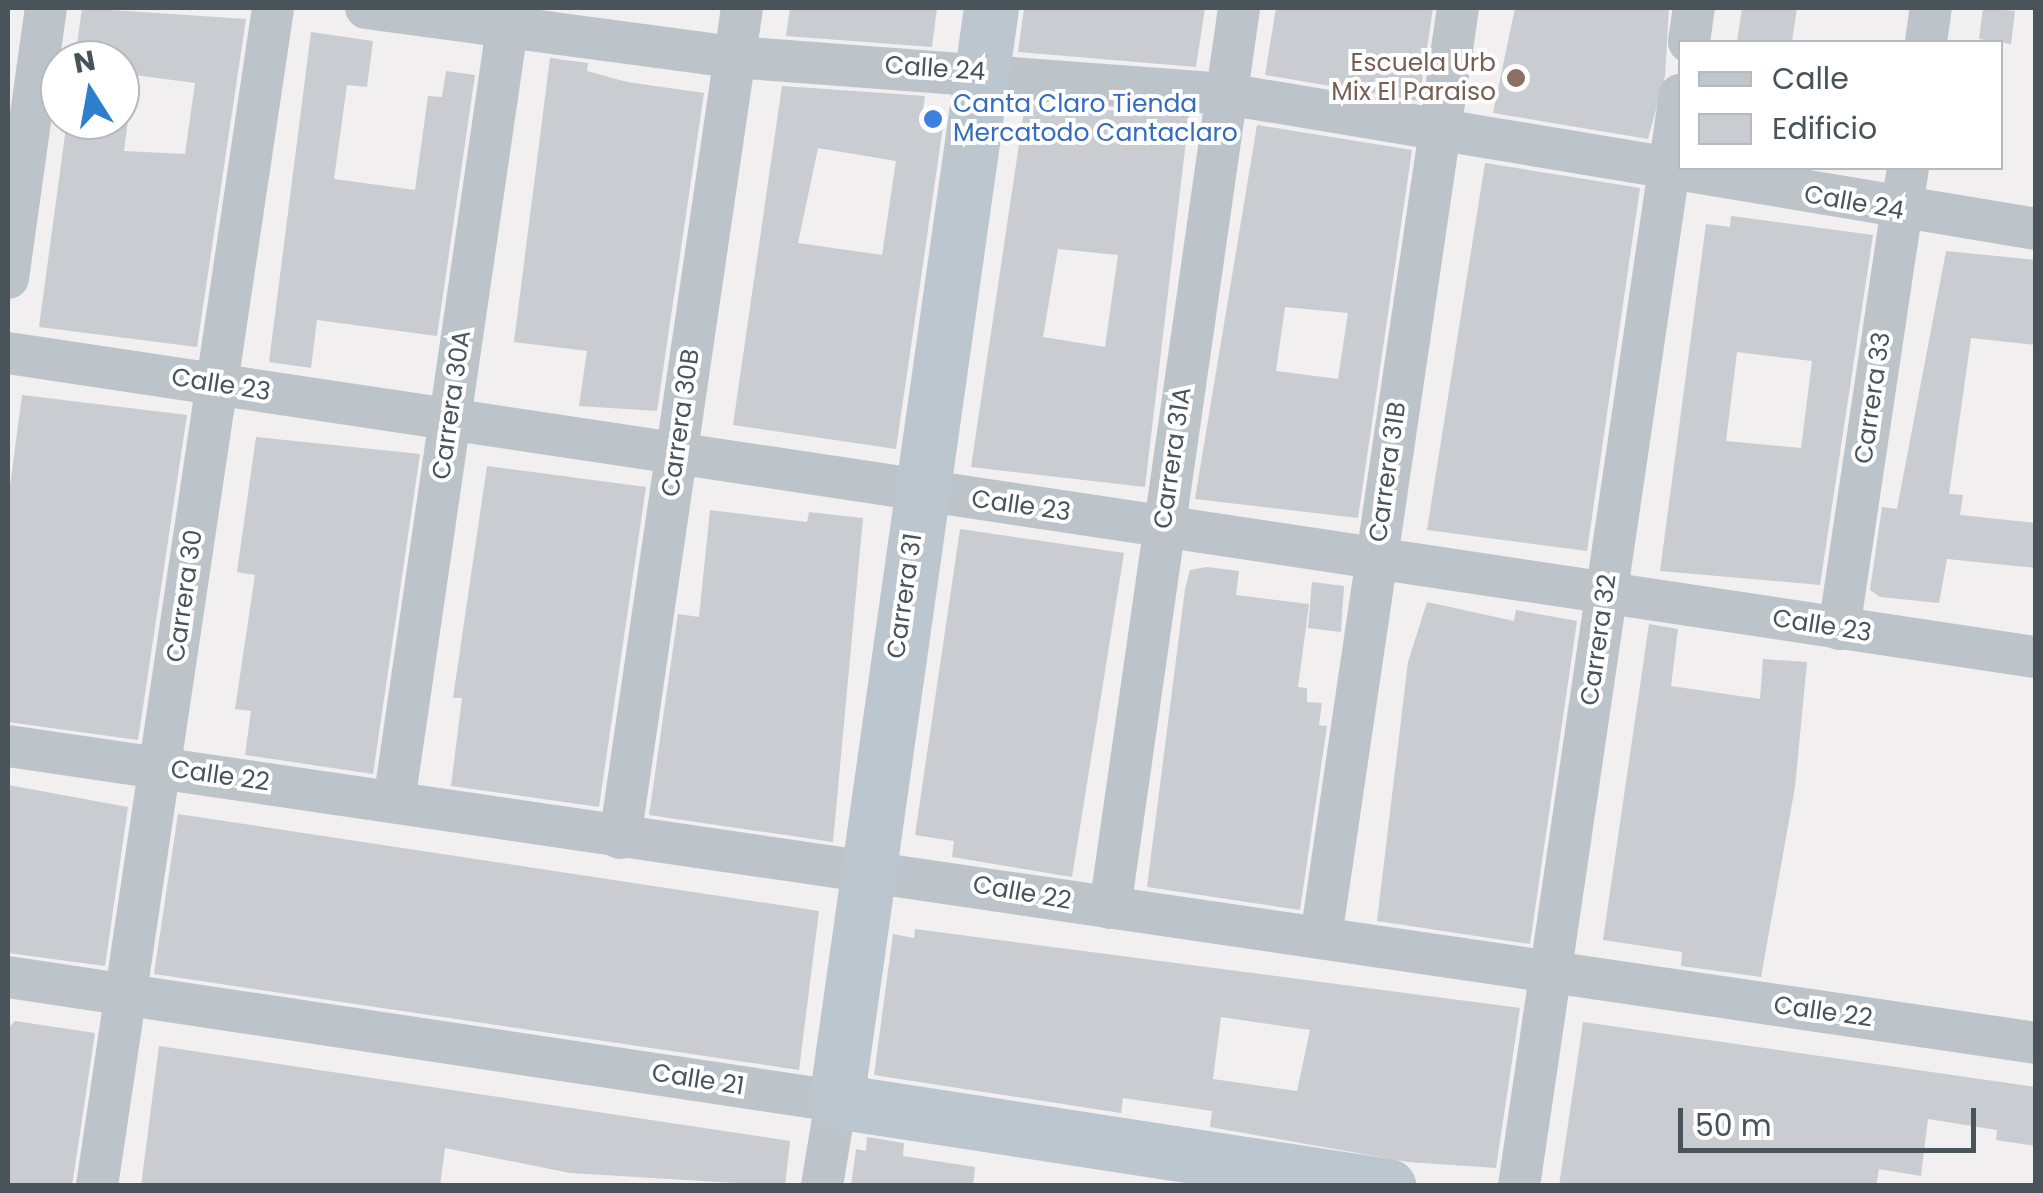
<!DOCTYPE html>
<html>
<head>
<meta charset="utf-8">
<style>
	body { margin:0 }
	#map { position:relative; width:2043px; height:1193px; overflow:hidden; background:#f1efef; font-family:Poppins,sans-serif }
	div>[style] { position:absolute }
	.building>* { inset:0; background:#c9ccd1 }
	.street>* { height:42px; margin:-21px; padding:0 21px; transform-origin:21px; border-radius:21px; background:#bcc4ca }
	.secondary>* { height:55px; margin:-27.5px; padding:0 27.5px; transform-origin:27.5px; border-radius:27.5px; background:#bcc6ce }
	.dots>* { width:28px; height:28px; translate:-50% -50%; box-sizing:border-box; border:5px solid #fff; border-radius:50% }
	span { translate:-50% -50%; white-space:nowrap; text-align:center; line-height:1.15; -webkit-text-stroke:8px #fff; paint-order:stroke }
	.education-label { font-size:25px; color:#785e54 }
	.right { translate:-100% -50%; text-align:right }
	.street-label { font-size:25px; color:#49535a }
	.shop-label { font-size:25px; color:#366cbe }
	.left { translate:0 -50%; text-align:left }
	.frame { position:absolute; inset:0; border:10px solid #49535a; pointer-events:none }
	.legend { position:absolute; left:1678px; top:40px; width:325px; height:130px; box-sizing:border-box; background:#fff; border:2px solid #b6babd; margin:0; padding:12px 18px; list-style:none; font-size:30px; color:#49535a }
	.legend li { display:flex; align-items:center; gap:20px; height:50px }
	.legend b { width:50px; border:2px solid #b6babd }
	.north { position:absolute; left:40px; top:40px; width:100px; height:100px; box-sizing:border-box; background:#fff; border:2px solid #b6babd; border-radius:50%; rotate:349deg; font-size:28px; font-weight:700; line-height:40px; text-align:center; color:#49535a }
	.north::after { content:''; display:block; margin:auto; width:35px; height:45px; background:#2e7fcc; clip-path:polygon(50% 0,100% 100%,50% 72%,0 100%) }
	.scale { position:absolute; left:1678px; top:1108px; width:298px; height:45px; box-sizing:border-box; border:5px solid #49535a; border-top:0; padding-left:12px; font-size:30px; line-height:35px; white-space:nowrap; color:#49535a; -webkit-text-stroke:8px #fff; paint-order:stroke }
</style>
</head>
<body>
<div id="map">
	<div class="building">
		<div style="clip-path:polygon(82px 8px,246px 19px,197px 347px,39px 327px,67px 120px,128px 120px,124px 151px,185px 154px,195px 83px,120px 73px,120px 60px,75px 60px)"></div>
		<div style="clip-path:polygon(790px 8px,937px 8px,932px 47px,786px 36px)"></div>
		<div style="clip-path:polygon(1024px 8px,1205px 8px,1196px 67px,1018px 52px)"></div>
		<div style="clip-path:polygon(1276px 8px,1433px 8px,1419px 101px,1265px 75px)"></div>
		<div style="clip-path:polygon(1515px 8px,1669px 8px,1665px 76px,1648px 139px,1493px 113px)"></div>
		<div style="clip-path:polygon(1742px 8px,1797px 8px,1792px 42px,1737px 42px)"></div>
		<div style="clip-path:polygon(1983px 8px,2015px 11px,2011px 44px,1979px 39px)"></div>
		<div style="clip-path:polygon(311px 32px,373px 41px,367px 87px,347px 85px,334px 179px,415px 190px,428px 96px,442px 97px,446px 71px,475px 75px,437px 336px,317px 320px,311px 368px,269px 362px)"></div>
		<div style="clip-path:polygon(550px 58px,588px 63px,587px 71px,627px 82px,704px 93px,657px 411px,579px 406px,587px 351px,514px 342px)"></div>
		<div style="clip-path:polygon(evenodd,782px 86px,925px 96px,922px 116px,944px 120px,896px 449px,733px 425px,782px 86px,818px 148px,896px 161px,882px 255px,798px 243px,818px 148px)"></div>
		<div style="clip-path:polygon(evenodd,1025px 104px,1189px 116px,1145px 487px,971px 467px,1025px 104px,1058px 249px,1118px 255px,1105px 347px,1043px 337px,1058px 249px)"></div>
		<div style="clip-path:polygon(evenodd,1257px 125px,1412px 150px,1358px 518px,1195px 499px,1257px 125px,1285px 307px,1348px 313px,1338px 379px,1276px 371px,1285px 307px)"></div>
		<div style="clip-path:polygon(1485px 163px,1640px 188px,1587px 551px,1427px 530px)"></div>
		<div style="clip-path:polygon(evenodd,1731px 216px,1873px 235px,1820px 585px,1660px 571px,1706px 224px,1730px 227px,1731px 216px,1737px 352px,1812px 361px,1801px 448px,1726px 441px,1737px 352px)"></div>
		<div style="clip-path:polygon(1946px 251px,2036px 260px,2036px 345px,1971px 338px,1949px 494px,1963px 495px,1960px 515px,2036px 523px,2036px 568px,1947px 559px,1939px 603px,1880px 597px,1870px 590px,1882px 507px,1897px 509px)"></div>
		<div style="clip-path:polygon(22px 395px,187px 415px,138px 740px,8px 722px,8px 501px)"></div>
		<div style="clip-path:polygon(256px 437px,420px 454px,373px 774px,245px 755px,251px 711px,235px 709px,255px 575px,237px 572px)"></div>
		<div style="clip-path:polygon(487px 466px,646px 487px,599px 807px,451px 786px,462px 698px,453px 698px)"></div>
		<div style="clip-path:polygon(710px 510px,807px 522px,809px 512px,863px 518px,833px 842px,649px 815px,678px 614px,699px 617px)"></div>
		<div style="clip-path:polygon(960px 529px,1124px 553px,1072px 877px,952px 857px,954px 841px,915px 835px)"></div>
		<div style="clip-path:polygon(1207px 567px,1239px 571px,1236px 595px,1309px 604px,1298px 687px,1307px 688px,1307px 702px,1322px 703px,1319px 725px,1327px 726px,1300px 910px,1147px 887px,1185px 589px,1190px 570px)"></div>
		<div style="clip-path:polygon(1312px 582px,1344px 586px,1341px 632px,1308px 628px)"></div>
		<div style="clip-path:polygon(1427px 602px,1514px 621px,1516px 610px,1577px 621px,1530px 944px,1377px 921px,1408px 662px)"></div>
		<div style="clip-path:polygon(1649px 624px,1678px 629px,1671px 686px,1760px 699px,1763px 659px,1807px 662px,1795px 787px,1761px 977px,1681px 966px,1682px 952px,1603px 940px)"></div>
		<div style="clip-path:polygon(8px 785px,128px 807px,105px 966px,8px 953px)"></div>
		<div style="clip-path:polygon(178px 814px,819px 911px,799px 1070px,154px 974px)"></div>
		<div style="clip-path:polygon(evenodd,915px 929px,1520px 1008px,1496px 1168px,1408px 1162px,1210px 1127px,1212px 1111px,1123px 1098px,1121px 1113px,874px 1075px,893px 934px,914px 938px,915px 929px,1221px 1017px,1310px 1030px,1297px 1091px,1213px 1079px,1221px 1017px)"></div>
		<div style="clip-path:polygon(15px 1021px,95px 1033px,72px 1186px,8px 1186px,8px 1028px)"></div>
		<div style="clip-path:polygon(1583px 1022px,2036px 1087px,2036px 1146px,1996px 1140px,1997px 1130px,1928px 1119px,1921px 1176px,1879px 1169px,1876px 1186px,1559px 1186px)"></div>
		<div style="clip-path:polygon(159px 1046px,790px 1141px,785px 1186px,570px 1173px,445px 1148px,440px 1186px,141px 1186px)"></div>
		<div style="clip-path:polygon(867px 1137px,904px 1143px,903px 1156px,975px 1167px,973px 1186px,851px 1186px,856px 1149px,866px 1151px)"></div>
	</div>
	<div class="street">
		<div style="left:366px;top:8px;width:371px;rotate:7.6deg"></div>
		<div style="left:734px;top:57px;width:493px;rotate:4.3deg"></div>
		<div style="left:1226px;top:94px;width:821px;rotate:9.46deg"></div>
		<div style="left:1689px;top:42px;width:34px;rotate:-82deg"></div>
		<div style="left:1926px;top:42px;width:34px;rotate:-82deg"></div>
		<div style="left:8px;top:278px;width:273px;rotate:-82deg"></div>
		<div style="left:8px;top:353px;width:2051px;rotate:8.53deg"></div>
		<div style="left:1839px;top:629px;width:466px;rotate:-81.5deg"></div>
		<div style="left:8px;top:746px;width:2050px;rotate:8.33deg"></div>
		<div style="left:394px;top:802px;width:802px;rotate:-81.69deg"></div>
		<div style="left:620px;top:838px;width:839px;rotate:-81.64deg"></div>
		<div style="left:1110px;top:908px;width:909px;rotate:-81.84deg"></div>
		<div style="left:1321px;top:937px;width:939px;rotate:-81.61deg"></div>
		<div style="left:8px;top:977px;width:837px;rotate:8.52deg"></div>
		<div style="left:836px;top:1101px;width:86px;rotate:99.4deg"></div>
		<div style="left:97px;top:1186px;width:1191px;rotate:-81.5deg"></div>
		<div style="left:1519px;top:1186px;width:1103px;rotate:-81.61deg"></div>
	</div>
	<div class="secondary">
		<div style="left:991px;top:8px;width:1104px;rotate:98.07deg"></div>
		<div style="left:836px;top:1101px;width:559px;rotate:8.75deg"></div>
	</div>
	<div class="dots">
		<div style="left:1516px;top:78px;background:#8d6e63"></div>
		<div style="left:933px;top:119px;background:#3f7fe0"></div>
	</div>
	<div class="education-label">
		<span class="right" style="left:1496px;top:78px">Escuela Urb<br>Mix El Paraiso</span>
	</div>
	<div class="street-label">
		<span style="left:935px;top:69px;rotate:4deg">Calle 24</span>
		<span style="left:1854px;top:203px;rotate:10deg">Calle 24</span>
		<span style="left:221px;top:385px;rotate:9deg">Calle 23</span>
		<span style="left:1873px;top:398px;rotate:-82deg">Carrera 33</span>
		<span style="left:452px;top:405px;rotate:-82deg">Carrera 30A</span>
		<span style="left:681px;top:423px;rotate:-82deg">Carrera 30B</span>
		<span style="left:1173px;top:458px;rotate:-82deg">Carrera 31A</span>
		<span style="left:1388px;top:472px;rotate:-82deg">Carrera 31B</span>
		<span style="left:1021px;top:506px;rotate:8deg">Calle 23</span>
		<span style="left:185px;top:596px;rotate:-82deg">Carrera 30</span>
		<span style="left:905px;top:596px;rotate:-82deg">Carrera 31</span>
		<span style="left:1822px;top:626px;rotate:9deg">Calle 23</span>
		<span style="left:1599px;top:640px;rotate:-82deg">Carrera 32</span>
		<span style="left:220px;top:776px;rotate:8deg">Calle 22</span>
		<span style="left:1022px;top:893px;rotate:10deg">Calle 22</span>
		<span style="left:1823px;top:1012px;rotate:8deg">Calle 22</span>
		<span style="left:698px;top:1080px;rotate:9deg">Calle 21</span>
	</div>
	<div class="shop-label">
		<span class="left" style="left:953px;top:119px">Canta Claro Tienda<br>Mercatodo Cantaclaro</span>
	</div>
	<div class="frame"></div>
	<ul class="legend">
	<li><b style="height:12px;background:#bcc6ce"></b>Calle</li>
	<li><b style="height:28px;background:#c9ccd1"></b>Edificio</li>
	</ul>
	<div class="north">N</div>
	<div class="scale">50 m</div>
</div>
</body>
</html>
